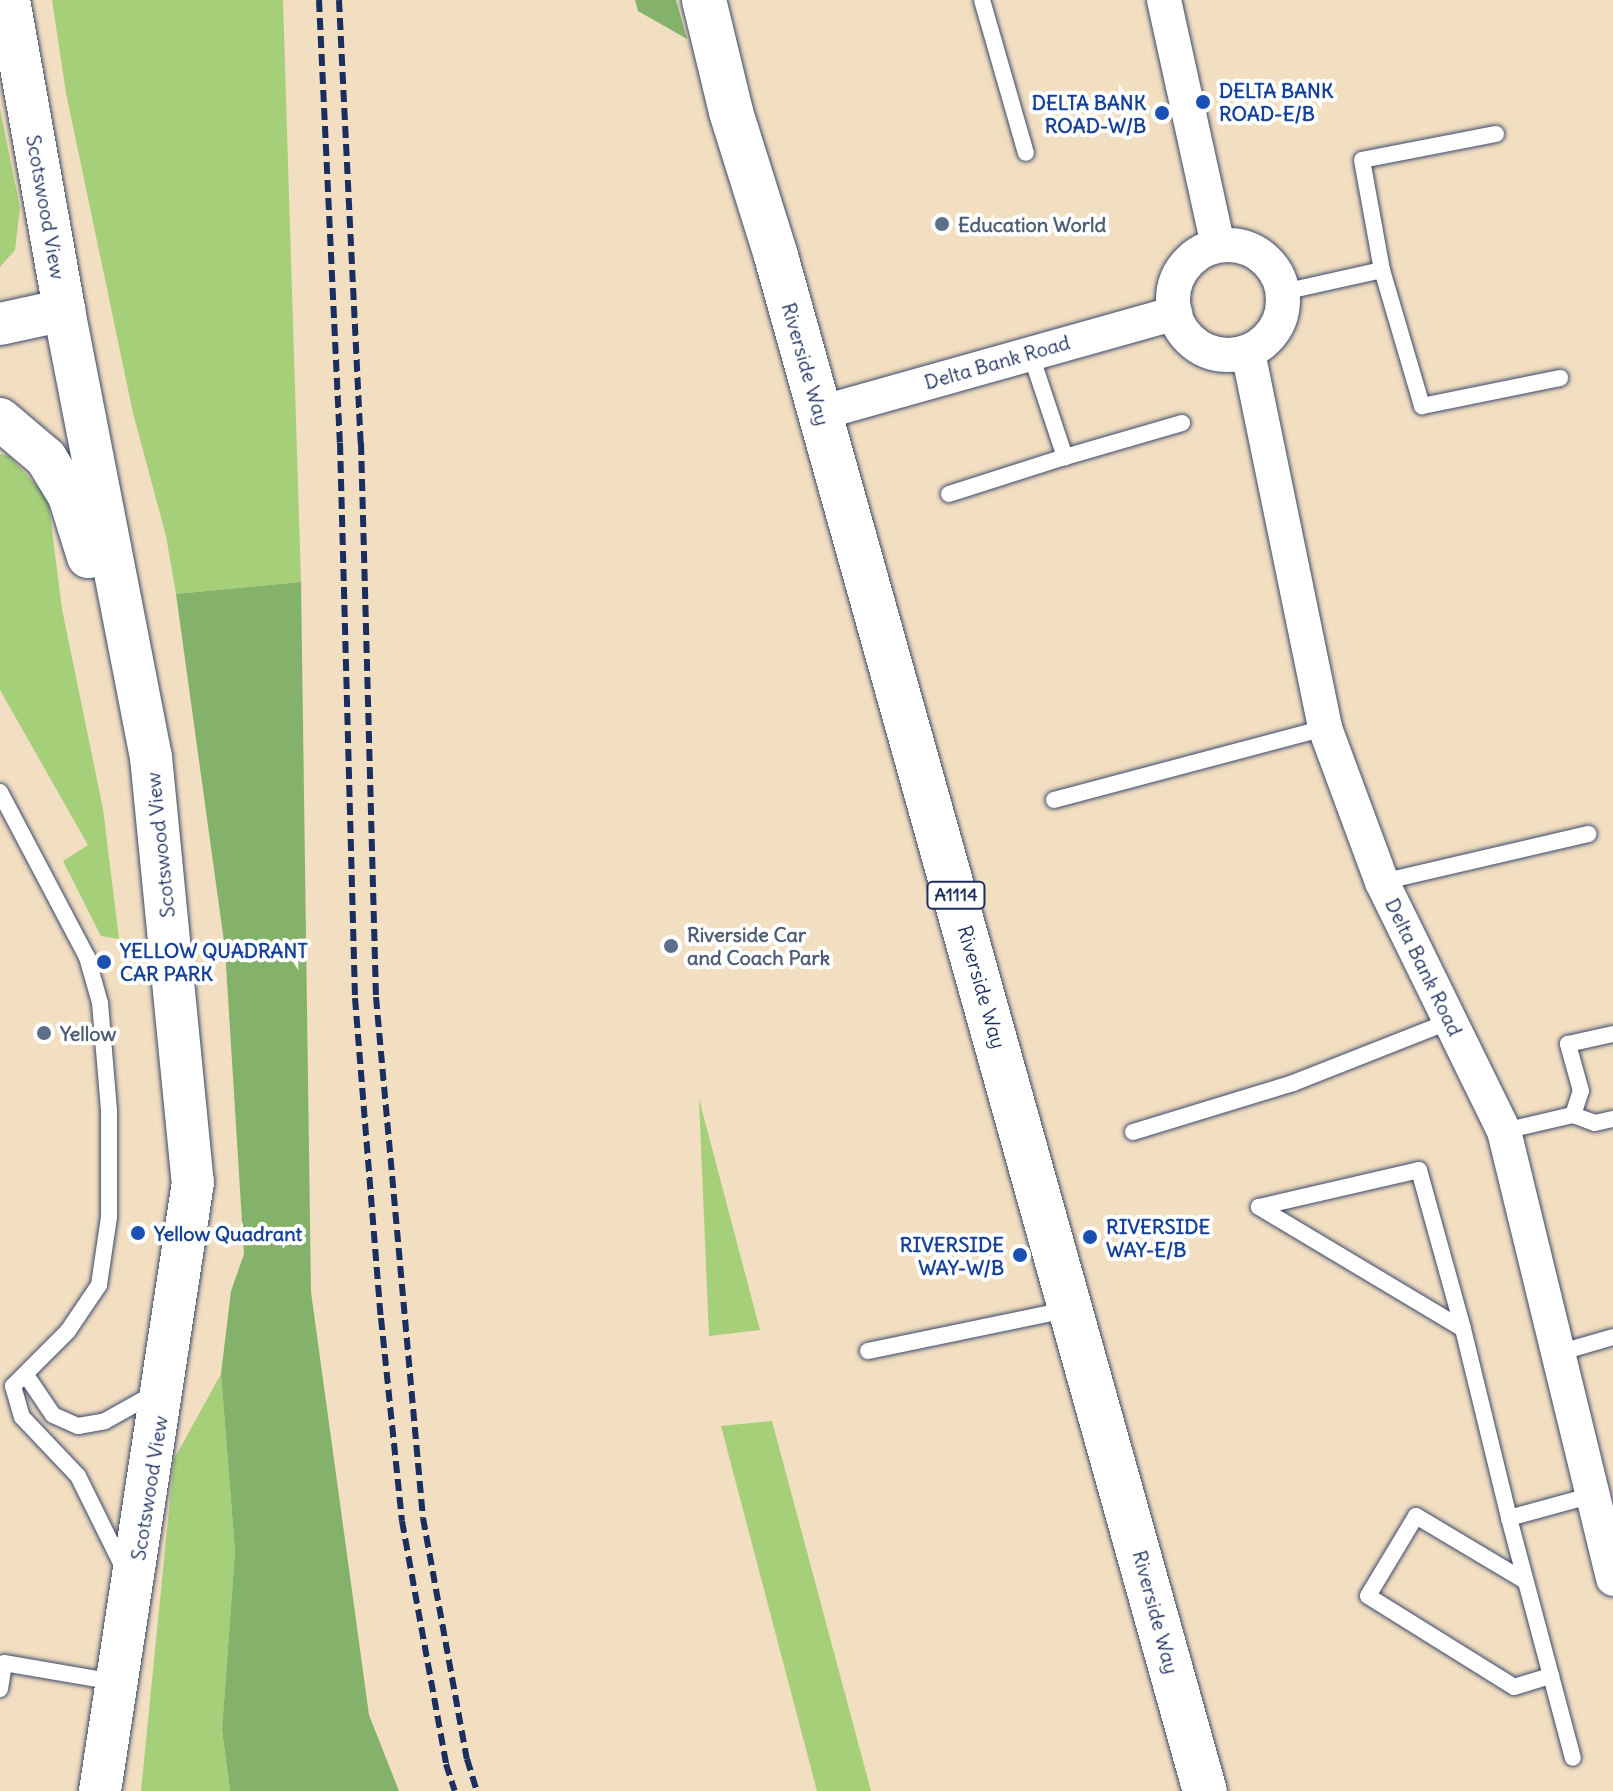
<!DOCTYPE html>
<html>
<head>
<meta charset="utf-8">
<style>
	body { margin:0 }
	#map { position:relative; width:1613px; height:1791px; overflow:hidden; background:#f2dec1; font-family:Delius,sans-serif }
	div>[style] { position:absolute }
	.green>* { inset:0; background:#a6cf7a }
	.forest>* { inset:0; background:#84b26a }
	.roads { filter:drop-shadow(0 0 2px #3b496d) drop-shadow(0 0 2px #3b496d) }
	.service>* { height:16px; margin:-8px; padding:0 8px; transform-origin:8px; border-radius:8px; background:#fff }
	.minor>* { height:34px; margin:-17px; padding:0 17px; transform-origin:17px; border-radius:17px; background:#fff }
	.minor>.ring { margin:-17px; padding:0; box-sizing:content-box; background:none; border:34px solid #fff; border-radius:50% }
	.tertiary>* { height:42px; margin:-21px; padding:0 21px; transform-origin:21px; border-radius:21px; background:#fff }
	.primary>* { height:44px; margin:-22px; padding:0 22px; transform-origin:22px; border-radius:22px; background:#fff }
	.rail>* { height:6px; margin-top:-3px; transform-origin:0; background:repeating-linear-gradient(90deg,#1b2f5e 0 12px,transparent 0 18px) }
	.dots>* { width:22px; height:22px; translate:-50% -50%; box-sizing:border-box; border:4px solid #fff; border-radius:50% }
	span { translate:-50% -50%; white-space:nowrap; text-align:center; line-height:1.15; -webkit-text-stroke:8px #fff; paint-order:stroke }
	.shield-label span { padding:2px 6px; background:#fff; border:2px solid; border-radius:6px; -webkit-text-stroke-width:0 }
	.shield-label { font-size:18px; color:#1b2f5e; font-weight:700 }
	.transit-label { font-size:20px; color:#164399; font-weight:700 }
	.left { translate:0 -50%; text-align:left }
	.right { translate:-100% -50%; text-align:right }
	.street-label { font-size:20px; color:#1b2f5e }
	.service-label { font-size:20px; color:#4e5e75; font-weight:700 }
</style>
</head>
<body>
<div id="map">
	<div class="green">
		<div style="clip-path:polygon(52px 0,283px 0,301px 582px,176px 594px,166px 536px,133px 413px,66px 93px)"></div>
		<div style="clip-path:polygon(0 109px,20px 208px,15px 250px,0 267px)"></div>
		<div style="clip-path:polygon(0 454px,9px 456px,48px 498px,62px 609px,103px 809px,119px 939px,101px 936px,63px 861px,88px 845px,0 690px)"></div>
		<div style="clip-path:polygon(699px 1099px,760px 1330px,709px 1336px)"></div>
		<div style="clip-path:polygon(221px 1374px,235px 1551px,222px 1730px,230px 1791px,141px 1791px,174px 1459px)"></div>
		<div style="clip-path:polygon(772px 1421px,871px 1791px,817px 1791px,721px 1426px)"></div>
	</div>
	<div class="forest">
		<div style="clip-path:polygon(635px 0,676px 0,687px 39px,638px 11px)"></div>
		<div style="clip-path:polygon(301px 582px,311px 1292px,369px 1715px,399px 1791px,230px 1791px,222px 1730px,235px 1551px,221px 1374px,231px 1291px,244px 1254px,225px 949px,176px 594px)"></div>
	</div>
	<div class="roads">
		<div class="service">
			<div style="left:982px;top:0;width:159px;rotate:74deg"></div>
			<div style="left:1496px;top:134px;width:136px;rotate:169deg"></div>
			<div style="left:1362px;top:160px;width:112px;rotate:79.7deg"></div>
			<div style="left:1382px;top:270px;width:142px;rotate:73.6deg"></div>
			<div style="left:1422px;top:406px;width:141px;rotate:-11.5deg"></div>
			<div style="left:1283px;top:292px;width:101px;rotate:-12.5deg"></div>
			<div style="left:1030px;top:352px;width:111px;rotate:71.6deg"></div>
			<div style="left:1065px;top:457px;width:122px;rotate:-16.2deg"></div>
			<div style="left:949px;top:494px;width:122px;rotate:-17.7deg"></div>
			<div style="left:0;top:792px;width:187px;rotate:62.2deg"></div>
			<div style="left:87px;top:957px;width:48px;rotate:74.2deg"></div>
			<div style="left:100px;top:1003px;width:108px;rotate:85.2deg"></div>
			<div style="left:109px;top:1111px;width:106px;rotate:90deg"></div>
			<div style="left:109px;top:1217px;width:69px;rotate:98.4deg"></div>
			<div style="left:99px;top:1285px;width:55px;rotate:124deg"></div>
			<div style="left:68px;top:1331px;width:78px;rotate:135deg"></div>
			<div style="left:13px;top:1386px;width:32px;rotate:74deg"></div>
			<div style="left:22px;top:1417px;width:81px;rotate:46.5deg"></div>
			<div style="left:78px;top:1476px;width:104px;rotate:63.7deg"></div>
			<div style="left:1054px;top:800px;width:280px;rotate:-14.9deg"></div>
			<div style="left:1382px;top:882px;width:212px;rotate:-13.1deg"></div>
			<div style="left:1573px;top:1115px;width:25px;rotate:-72deg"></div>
			<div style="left:1581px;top:1091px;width:49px;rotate:-105.5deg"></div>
			<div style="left:1568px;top:1044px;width:46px;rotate:-12.5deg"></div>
			<div style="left:1504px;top:1131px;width:71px;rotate:-13.1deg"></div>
			<div style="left:1573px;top:1115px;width:23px;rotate:20deg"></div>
			<div style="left:1595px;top:1123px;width:18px;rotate:-13deg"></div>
			<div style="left:1133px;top:1132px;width:167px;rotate:-17deg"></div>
			<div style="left:1293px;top:1083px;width:169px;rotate:-21.5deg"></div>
			<div style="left:1463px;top:1329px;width:238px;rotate:-149.1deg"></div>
			<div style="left:1259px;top:1207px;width:164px;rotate:-13deg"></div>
			<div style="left:1419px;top:1170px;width:165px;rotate:74.5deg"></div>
			<div style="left:1463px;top:1329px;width:195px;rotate:76.3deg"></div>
			<div style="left:1509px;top:1518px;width:87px;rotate:-15.3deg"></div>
			<div style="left:868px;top:1351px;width:206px;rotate:-11.7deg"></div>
			<div style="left:1558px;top:1353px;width:57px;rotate:-16.2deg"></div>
			<div style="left:26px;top:1375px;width:48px;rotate:56deg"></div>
			<div style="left:53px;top:1415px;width:27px;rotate:24deg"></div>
			<div style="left:78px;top:1426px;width:27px;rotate:-10deg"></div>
			<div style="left:105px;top:1421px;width:60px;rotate:-29.1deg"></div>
			<div style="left:1509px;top:1518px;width:248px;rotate:75.1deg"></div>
			<div style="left:1525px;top:1581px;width:127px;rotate:-149.2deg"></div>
			<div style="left:1416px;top:1516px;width:93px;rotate:121deg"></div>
			<div style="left:1368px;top:1596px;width:172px;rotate:31.9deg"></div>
			<div style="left:1514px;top:1687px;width:39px;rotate:-17deg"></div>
			<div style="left:0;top:1689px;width:26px;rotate:-81deg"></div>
			<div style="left:4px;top:1663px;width:113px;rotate:9.7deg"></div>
		</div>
		<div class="minor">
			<div style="left:1164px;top:0;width:251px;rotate:77.6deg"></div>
			<div class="ring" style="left:1173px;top:245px;width:76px;height:76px"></div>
			<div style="left:1248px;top:352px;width:384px;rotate:78.4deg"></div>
			<div style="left:1325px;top:728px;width:164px;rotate:69.7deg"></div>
			<div style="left:1382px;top:882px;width:277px;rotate:63.9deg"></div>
			<div style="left:1504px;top:1131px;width:461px;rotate:76.3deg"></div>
			<div style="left:820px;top:413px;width:369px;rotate:-15.7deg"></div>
		</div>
		<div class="tertiary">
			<div style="left:9px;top:0;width:315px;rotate:79.9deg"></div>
			<div style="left:64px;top:310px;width:455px;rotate:79deg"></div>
			<div style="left:151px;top:757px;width:427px;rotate:84.4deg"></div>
			<div style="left:193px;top:1182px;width:616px;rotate:98.68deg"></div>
			<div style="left:0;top:324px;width:66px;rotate:-12.3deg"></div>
			<div style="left:0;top:419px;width:60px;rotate:40.3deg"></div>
			<div style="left:46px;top:458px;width:44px;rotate:58.8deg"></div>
			<div style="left:69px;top:496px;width:64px;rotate:72.7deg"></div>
		</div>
		<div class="primary">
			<div style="left:704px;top:0;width:115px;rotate:76.4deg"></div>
			<div style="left:731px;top:112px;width:151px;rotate:72.6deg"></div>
			<div style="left:776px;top:256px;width:1594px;rotate:74.39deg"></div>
		</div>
	</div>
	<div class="rail">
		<div style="left:319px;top:0;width:443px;rotate:87.3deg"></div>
		<div style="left:340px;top:443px;width:555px;rotate:88.45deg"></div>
		<div style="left:355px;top:998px;width:321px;rotate:85.4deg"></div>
		<div style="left:381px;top:1318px;width:204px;rotate:84.1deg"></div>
		<div style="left:402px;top:1521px;width:247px;rotate:79.7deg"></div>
		<div style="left:446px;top:1764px;width:28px;rotate:72deg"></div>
		<div style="left:339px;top:0;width:444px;rotate:87.2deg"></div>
		<div style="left:361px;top:443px;width:554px;rotate:88.45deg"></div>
		<div style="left:376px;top:997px;width:523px;rotate:84.85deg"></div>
		<div style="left:423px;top:1518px;width:245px;rotate:79.7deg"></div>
		<div style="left:467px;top:1759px;width:34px;rotate:73deg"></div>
	</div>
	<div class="dots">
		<div style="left:1203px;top:102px;background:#1a4fb4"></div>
		<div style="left:1162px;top:113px;background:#1a4fb4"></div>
		<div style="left:942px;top:224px;background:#5c6f8a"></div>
		<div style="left:671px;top:946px;background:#5c6f8a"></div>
		<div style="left:104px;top:962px;background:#1a4fb4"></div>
		<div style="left:44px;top:1033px;background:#5c6f8a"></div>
		<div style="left:138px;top:1233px;background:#1a4fb4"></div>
		<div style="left:1090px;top:1237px;background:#1a4fb4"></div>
		<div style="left:1020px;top:1255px;background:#1a4fb4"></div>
	</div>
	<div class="shield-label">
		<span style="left:956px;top:895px">A1114</span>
	</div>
	<div class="transit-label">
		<span class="left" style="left:1219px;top:102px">DELTA BANK<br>ROAD-E/B</span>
		<span class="right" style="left:1146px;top:114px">DELTA BANK<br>ROAD-W/B</span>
		<span class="left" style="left:120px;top:962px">YELLOW QUADRANT<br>CAR PARK</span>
		<span class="left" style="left:1106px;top:1238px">RIVERSIDE<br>WAY-E/B</span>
		<span class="left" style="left:154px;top:1233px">Yellow Quadrant</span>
		<span class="right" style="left:1004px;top:1256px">RIVERSIDE<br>WAY-W/B</span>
	</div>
	<div class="street-label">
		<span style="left:46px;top:207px;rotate:80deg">Scotswood View</span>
		<span style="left:997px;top:362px;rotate:-16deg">Delta Bank Road</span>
		<span style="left:806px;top:364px;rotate:74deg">Riverside Way</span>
		<span style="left:160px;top:845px;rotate:-96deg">Scotswood View</span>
		<span style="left:1424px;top:967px;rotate:64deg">Delta Bank Road</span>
		<span style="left:982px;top:987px;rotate:74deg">Riverside Way</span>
		<span style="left:149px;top:1488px;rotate:-81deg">Scotswood View</span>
		<span style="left:1156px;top:1612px;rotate:75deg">Riverside Way</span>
	</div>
	<div class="service-label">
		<span class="left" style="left:958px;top:224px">Education World</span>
		<span class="left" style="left:687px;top:946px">Riverside Car<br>and Coach Park</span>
		<span class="left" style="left:60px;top:1033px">Yellow</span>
	</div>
</div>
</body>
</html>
